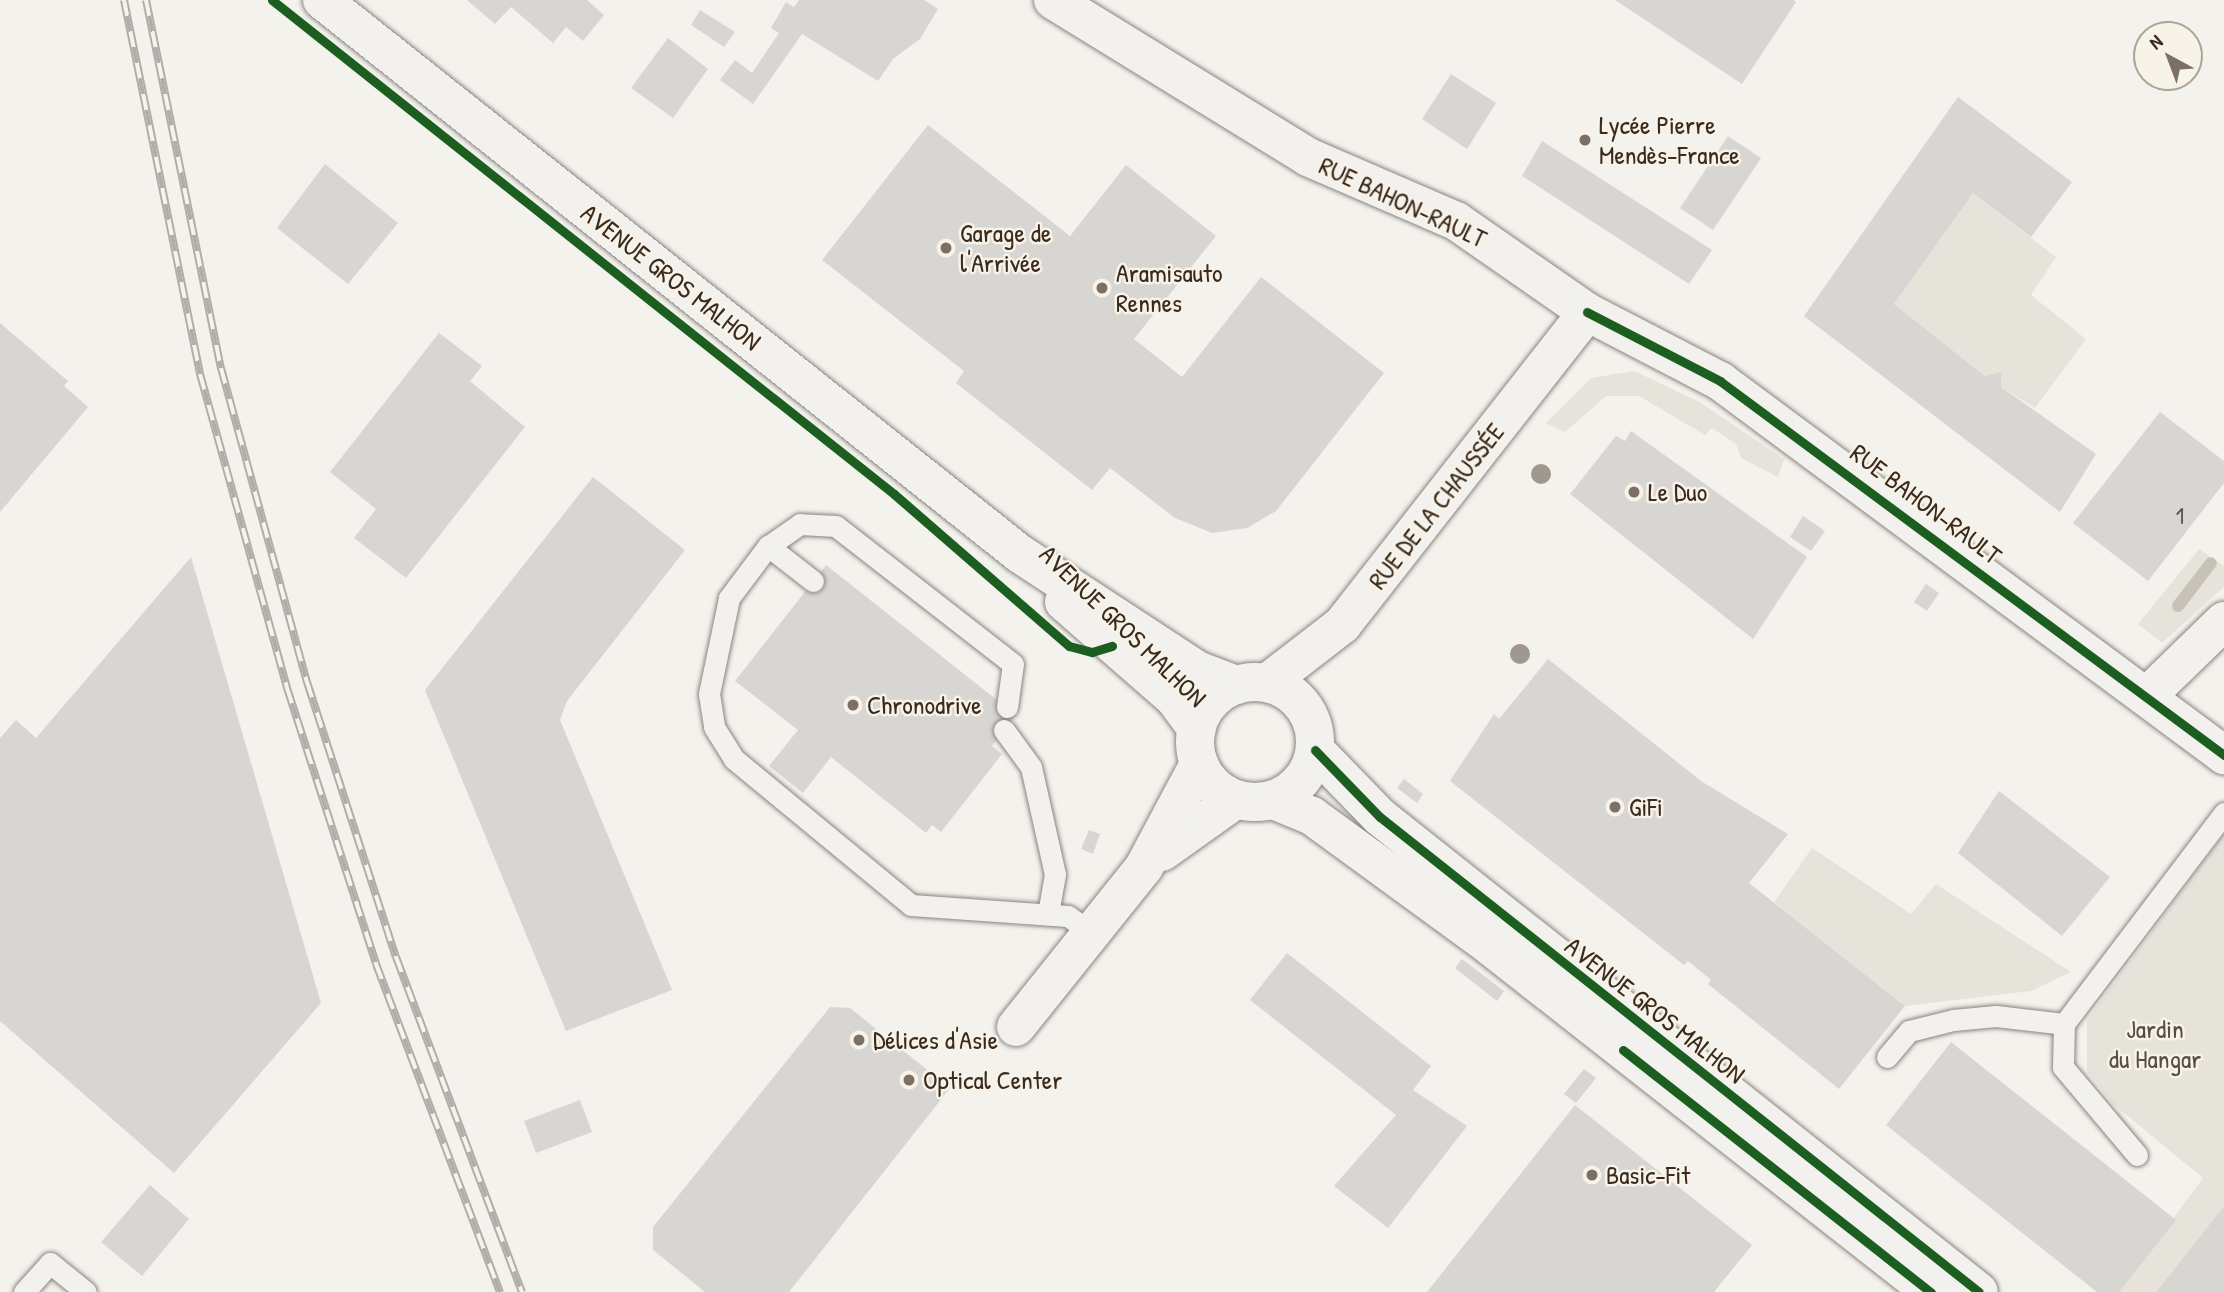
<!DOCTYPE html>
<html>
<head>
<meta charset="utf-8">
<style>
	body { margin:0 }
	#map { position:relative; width:2224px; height:1292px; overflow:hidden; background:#f4f2ec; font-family:"Patrick Hand",sans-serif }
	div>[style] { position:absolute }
	.green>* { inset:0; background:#e6e3da }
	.stream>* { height:12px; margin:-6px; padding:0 6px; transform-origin:6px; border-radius:6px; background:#c7c1b7 }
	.building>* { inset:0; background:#d8d6d2 }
	.roads { filter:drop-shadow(0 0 2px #898580) drop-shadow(0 0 2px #898580) }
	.service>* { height:21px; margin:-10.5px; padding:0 10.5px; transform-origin:10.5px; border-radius:10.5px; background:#f2f1ed }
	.minor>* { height:38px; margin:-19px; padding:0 19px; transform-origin:19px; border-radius:19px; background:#f2f1ed }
	.secondary>* { height:38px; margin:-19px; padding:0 19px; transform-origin:19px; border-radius:19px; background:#f2f1ed }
	.secondary>.ring { margin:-19px; padding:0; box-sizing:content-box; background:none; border:38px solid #f2f1ed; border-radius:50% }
	.rail>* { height:8px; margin-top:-4px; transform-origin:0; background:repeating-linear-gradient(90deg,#f7f3e8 0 16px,#b1aeaa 0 32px); box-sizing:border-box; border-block:2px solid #b1aeaa }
	.cycleway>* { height:9px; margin:-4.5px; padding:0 4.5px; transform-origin:4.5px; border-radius:4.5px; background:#1b5e20 }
	.trees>* { width:20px; height:20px; margin:-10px; border-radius:50%; background:#a0978e }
	.dots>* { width:19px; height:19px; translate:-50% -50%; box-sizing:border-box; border:4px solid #f7f3e8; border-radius:50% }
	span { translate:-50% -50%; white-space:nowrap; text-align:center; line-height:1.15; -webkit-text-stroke:5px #f7f3e8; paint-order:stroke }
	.number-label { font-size:23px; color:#62554b }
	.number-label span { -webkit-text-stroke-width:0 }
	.poi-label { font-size:26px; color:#3b2a1e }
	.left { translate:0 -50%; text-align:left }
	.street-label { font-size:26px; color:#3b2a1e }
	.park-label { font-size:26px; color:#5b4c41 }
	.north { position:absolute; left:2133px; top:21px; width:70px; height:70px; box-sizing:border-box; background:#f7f3e8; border:2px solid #aca397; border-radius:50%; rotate:319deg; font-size:19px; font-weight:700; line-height:28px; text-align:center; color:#3b2a1e }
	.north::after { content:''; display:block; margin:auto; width:24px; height:32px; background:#7c7066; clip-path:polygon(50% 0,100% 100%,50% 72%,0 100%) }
</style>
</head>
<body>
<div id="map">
	<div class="green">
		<div style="clip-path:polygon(1973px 193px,2056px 257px,2031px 295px,2086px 339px,2035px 408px,2001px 387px,2001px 372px,1985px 376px,1894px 304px)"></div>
		<div style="clip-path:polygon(1634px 371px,1698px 401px,1784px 459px,1778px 477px,1741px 458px,1736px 444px,1712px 428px,1705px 435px,1639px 396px,1606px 396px,1565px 432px,1546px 423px,1591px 378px)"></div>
		<div style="clip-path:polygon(2199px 549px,2224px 566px,2224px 587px,2162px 643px,2138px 624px)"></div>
		<div style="clip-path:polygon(2224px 834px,2224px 1206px,2156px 1292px,2119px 1292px,2203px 1178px,2113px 1104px,2087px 1071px,2087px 1020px)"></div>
		<div style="clip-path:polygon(1812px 848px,1911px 914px,1936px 884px,2071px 972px,2031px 991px,1905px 1006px,1774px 902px)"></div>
	</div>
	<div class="stream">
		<div style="left:2178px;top:606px;width:54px;rotate:-52.5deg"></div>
	</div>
	<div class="building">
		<div style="clip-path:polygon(467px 0,587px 0,604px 15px,583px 41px,566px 27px,553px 43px,511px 7px,495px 24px)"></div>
		<div style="clip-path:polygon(799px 0,924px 0,938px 9px,920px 39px,893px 59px,878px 81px,802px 34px,753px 104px,720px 80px,735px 60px,752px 73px,779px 33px,771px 28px,786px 2px,794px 7px)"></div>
		<div style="clip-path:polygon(1615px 0,1793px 0,1796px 2px,1742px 84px)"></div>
		<div style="clip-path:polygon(700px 10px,735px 32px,724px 47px,691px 25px)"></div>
		<div style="clip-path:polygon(668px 38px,708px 69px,673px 118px,631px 88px)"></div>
		<div style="clip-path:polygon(1451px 74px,1496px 103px,1467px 149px,1422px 119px)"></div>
		<div style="clip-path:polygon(1958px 97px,2072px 182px,2031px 237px,1973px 193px,1894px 304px,1985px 376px,2001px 372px,2001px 387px,2096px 454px,2060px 512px,1804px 316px)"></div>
		<div style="clip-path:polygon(928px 125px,1070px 236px,1126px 165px,1216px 236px,1134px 339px,1182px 377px,1261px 277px,1384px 373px,1276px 511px,1247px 528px,1212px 533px,1175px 518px,1110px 468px,1092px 490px,956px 383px,964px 371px,822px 260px)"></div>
		<div style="clip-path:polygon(1728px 136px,1761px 158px,1713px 230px,1680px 208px)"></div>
		<div style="clip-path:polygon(1542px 141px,1712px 250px,1689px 284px,1522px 176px)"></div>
		<div style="clip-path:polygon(325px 164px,398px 223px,348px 284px,277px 228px)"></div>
		<div style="clip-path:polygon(0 323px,68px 381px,64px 386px,88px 407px,0 512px)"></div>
		<div style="clip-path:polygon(439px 333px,482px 366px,470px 381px,525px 427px,406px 578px,354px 538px,376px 509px,330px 472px)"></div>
		<div style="clip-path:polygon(2160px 412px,2224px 461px,2224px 483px,2148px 581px,2073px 523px)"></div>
		<div style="clip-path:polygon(1631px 431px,1807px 557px,1753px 639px,1570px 494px,1616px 436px,1625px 441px)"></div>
		<div style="clip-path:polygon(593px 477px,685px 550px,567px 701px,560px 720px,672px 990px,566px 1031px,425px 690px)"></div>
		<div style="clip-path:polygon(1803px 516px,1825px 531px,1811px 551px,1790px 537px)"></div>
		<div style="clip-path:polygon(191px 557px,321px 1003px,174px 1173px,0 1021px,0 738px,16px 720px,36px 738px)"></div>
		<div style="clip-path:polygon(826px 565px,1016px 715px,992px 746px,1002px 754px,941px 832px,932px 825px,926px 833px,831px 757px,803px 793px,769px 766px,798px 730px,735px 681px)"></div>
		<div style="clip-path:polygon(1926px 584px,1939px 593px,1927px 611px,1914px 602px)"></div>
		<div style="clip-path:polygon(1548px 659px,1701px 781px,1788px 834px,1749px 883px,1905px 1006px,1839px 1089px,1708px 984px,1711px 980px,1688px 961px,1684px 965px,1450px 781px,1494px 714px,1499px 719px)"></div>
		<div style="clip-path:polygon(1404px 779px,1423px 794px,1417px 803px,1397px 788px)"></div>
		<div style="clip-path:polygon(1999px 791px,2110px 877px,2062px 936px,1958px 853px)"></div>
		<div style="clip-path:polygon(1089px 830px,1100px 834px,1093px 854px,1081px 849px)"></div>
		<div style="clip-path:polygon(1287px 953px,1431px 1066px,1413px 1090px,1467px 1126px,1388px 1228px,1334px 1186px,1396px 1115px,1250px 1000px)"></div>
		<div style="clip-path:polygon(1462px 959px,1504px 991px,1497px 1001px,1455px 968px)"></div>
		<div style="clip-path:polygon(830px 1007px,850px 1008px,950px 1088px,789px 1292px,705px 1292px,653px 1250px,653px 1227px)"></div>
		<div style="clip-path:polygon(1951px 1042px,2176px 1220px,2119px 1292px,2097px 1292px,1886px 1125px)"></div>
		<div style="clip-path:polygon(1584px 1069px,1596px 1078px,1576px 1103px,1564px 1094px)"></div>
		<div style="clip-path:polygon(580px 1100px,592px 1132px,536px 1153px,524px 1121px)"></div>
		<div style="clip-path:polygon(1575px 1105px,1752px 1245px,1714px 1292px,1427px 1292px)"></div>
		<div style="clip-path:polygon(150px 1185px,189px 1219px,142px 1276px,101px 1242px)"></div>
		<div style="clip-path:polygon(2224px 1206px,2224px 1292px,2156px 1292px)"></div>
	</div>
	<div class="roads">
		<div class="service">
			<div style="left:768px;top:546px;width:57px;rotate:37.9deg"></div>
			<div style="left:1007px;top:707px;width:43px;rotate:-82.1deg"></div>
			<div style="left:1013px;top:664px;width:224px;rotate:-142.1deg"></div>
			<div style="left:836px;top:526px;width:36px;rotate:-177deg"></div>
			<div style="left:800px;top:524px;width:39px;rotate:145deg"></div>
			<div style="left:768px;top:546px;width:65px;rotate:126.9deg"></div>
			<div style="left:729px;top:598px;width:98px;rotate:101.8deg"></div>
			<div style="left:709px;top:694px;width:33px;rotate:81deg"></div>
			<div style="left:714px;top:727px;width:38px;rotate:58deg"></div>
			<div style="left:734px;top:759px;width:229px;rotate:39.5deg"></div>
			<div style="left:911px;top:905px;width:157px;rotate:4deg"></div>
			<div style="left:1068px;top:916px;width:29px;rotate:36deg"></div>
			<div style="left:1004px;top:730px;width:46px;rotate:53.9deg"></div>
			<div style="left:1031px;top:767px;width:110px;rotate:77.4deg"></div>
			<div style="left:1055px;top:874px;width:41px;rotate:99.9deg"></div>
			<div style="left:1887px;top:1057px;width:34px;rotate:-50deg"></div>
			<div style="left:1909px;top:1031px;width:45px;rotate:-14deg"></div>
			<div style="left:1953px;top:1020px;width:43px;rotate:-5.3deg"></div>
			<div style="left:1996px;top:1016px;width:68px;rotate:6.7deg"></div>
			<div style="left:2137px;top:1155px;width:115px;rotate:-130.1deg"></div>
			<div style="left:2063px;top:1067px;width:43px;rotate:-88.7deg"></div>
			<div style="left:2064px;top:1024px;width:265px;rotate:-52.8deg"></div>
			<div style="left:24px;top:1292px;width:39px;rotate:-48deg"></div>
			<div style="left:50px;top:1263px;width:46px;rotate:38.9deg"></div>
		</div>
		<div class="minor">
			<div style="left:1053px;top:0;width:299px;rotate:31.6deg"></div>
			<div style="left:1308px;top:157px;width:161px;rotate:23.4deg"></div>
			<div style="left:1456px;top:221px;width:160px;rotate:34.8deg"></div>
			<div style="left:1587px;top:312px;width:150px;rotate:27.4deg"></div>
			<div style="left:1720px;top:381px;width:628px;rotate:36.58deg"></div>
			<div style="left:1267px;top:683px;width:95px;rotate:-37.7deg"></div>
			<div style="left:1342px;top:625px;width:397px;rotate:-51.9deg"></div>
			<div style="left:2148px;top:695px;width:106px;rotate:-44.2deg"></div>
			<div style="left:1162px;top:852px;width:90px;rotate:-35.5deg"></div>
			<div style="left:1016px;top:1027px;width:205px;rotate:-51.3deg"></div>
			<div style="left:1144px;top:867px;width:117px;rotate:-61.9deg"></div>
		</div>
		<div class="secondary">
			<div style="left:322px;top:0;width:891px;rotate:38.44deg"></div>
			<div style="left:1020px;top:554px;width:212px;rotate:33.2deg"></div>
			<div style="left:1197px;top:670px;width:42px;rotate:21deg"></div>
			<div style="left:1064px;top:602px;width:147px;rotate:41.1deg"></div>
			<div style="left:1175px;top:699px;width:37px;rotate:54deg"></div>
			<div class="ring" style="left:1195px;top:682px;width:82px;height:82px"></div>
			<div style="left:1315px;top:750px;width:93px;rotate:45.9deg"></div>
			<div style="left:1380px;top:817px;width:764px;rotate:38.41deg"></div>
			<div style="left:1273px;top:800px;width:42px;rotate:22.3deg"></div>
			<div style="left:1312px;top:816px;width:220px;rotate:36.1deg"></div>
			<div style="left:1490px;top:946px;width:561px;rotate:38.12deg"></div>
		</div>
	</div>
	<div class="rail">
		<div style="left:124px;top:0;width:382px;rotate:78.5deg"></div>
		<div style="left:200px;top:374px;width:326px;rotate:74.5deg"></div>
		<div style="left:287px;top:688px;width:290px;rotate:72.1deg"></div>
		<div style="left:376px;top:964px;width:351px;rotate:69.3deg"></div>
		<div style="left:146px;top:0;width:376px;rotate:78.5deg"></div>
		<div style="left:221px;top:368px;width:326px;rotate:74.7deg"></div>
		<div style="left:307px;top:682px;width:289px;rotate:72.1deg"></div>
		<div style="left:396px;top:957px;width:358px;rotate:69.4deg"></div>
	</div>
	<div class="cycleway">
		<div style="left:272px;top:0;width:794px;rotate:38.46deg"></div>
		<div style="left:894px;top:494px;width:232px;rotate:41deg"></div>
		<div style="left:1069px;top:646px;width:24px;rotate:15deg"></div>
		<div style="left:1092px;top:652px;width:21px;rotate:-17deg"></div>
		<div style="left:1587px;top:312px;width:150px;rotate:27.4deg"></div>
		<div style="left:1720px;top:381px;width:628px;rotate:36.58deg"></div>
		<div style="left:1315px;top:750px;width:93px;rotate:45.9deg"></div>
		<div style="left:1380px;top:817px;width:764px;rotate:38.41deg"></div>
		<div style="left:1623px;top:1050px;width:392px;rotate:38.2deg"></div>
	</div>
	<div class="trees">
		<div style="left:1541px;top:474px"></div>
		<div style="left:1520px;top:654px"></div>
	</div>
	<div class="dots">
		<div style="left:1585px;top:140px;background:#7c7066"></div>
		<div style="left:946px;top:248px;background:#7c7066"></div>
		<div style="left:1102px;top:288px;background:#7c7066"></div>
		<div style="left:1634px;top:492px;background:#7c7066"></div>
		<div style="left:853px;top:705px;background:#7c7066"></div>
		<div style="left:1615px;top:807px;background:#7c7066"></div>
		<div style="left:859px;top:1040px;background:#7c7066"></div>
		<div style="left:909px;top:1080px;background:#7c7066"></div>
		<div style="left:1592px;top:1175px;background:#7c7066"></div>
	</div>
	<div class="number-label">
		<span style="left:2180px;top:516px">1</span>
	</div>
	<div class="poi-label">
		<span class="left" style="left:1599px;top:140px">Lycée Pierre<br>Mendès-France</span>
		<span class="left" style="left:960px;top:248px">Garage de<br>l'Arrivée</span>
		<span class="left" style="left:1116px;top:288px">Aramisauto<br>Rennes</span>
		<span class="left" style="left:1648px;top:492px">Le Duo</span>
		<span class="left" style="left:867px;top:705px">Chronodrive</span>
		<span class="left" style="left:1629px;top:807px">GiFi</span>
		<span class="left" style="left:873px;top:1040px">Délices d'Asie</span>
		<span class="left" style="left:923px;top:1080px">Optical Center</span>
		<span class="left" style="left:1606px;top:1175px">Basic-Fit</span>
	</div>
	<div class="street-label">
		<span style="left:1403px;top:202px;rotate:25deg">RUE BAHON-RAULT</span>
		<span style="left:671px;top:277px;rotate:38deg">AVENUE GROS MALHON</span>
		<span style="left:1926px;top:504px;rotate:37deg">RUE BAHON-RAULT</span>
		<span style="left:1436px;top:506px;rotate:-52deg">RUE DE LA CHAUSSÉE</span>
		<span style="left:1123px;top:626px;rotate:44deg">AVENUE GROS MALHON</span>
		<span style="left:1655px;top:1010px;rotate:38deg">AVENUE GROS MALHON</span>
	</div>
	<div class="park-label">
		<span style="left:2155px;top:1044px">Jardin<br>du Hangar</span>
	</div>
	<div class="north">N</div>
</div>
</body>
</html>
